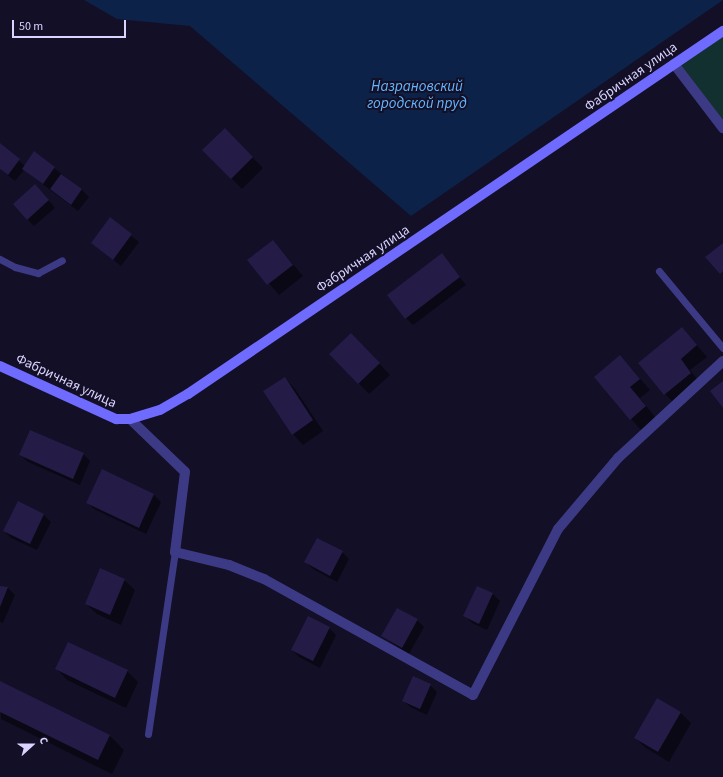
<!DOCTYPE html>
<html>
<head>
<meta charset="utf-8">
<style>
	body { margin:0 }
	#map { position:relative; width:723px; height:777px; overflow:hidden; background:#130f26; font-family:"Source Sans 3",sans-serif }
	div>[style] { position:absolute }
	.green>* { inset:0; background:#12302f }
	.water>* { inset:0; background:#0c2248 }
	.shadow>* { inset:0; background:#0007 }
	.building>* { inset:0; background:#241b47 }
	.lane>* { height:7px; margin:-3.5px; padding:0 3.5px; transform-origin:3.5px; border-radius:3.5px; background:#3d3a85 }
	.street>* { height:10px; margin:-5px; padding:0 5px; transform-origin:5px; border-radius:5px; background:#3d3a85 }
	.secondary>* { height:10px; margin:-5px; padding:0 5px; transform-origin:5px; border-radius:5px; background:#6f6bff }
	span { translate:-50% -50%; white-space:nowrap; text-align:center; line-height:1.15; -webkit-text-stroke:4px #130f26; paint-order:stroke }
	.street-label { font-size:14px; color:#d9d4ff }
	.water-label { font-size:15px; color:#62b6ff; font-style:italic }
	.north { position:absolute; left:12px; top:725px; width:40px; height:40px; -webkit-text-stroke:3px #130f26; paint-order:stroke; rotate:69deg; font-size:11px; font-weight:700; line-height:16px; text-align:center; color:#d9d4ff }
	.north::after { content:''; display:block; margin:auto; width:14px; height:18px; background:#d9d4ff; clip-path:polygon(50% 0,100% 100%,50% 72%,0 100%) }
	.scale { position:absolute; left:12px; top:20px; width:114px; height:18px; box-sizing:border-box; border:2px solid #d9d4ff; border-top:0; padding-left:5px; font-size:12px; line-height:14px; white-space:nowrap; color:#d9d4ff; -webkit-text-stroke:3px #130f26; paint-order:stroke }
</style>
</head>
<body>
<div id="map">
	<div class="green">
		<div style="clip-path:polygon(723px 31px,723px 128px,674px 64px)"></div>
	</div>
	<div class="water">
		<div style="clip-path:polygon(84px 0,723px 0,411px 216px,190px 26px,117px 19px)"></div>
	</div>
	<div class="shadow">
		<div style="clip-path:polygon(225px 130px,263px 168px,242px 189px,204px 150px)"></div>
		<div style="clip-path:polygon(0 144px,25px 166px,54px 168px,82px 190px,89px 197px,78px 211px,24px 170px,15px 181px,0 169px)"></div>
		<div style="clip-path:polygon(42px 192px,55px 208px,34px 226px,27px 219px)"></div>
		<div style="clip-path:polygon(110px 219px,139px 242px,121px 266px,92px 243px)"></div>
		<div style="clip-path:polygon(273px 241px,303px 276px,279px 295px,249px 260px)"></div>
		<div style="clip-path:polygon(442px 255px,466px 285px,413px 325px,406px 318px)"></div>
		<div style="clip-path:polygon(682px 328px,707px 357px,690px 370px,701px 384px,676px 405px,665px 394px)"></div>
		<div style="clip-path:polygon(362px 345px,390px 375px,369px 394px,330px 354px)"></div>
		<div style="clip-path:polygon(620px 356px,650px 390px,640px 398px,656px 418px,641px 430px,631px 419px)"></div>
		<div style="clip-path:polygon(285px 378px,295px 389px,323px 431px,303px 445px,293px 434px)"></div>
		<div style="clip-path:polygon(83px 454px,90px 461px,80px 485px,28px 462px,20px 455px)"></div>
		<div style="clip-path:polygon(102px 471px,154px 495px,161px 502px,146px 534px,94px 509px,87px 502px)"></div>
		<div style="clip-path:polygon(18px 502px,44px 515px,51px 522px,37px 550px,11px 538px,4px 531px)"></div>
		<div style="clip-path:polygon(342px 552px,349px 559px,337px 582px,313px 569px,306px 562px)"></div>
		<div style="clip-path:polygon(124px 580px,135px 590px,121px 625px,97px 614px,86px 604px)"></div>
		<div style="clip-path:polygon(0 587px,8px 588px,15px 595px,3px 623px,0 622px)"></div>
		<div style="clip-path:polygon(493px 594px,500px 601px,487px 630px,472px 623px,465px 616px)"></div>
		<div style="clip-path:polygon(417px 620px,424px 627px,409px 654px,382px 636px)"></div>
		<div style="clip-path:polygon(329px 628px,336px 635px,320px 668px,299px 657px,292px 650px)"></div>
		<div style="clip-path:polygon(57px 669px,127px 671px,138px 682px,126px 708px,67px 680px)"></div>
		<div style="clip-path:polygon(0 683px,110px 736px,124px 750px,112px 774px,1px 719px)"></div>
		<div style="clip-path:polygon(430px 685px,437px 692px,427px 715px,410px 707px,403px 700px)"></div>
		<div style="clip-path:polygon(680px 712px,691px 723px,669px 762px,646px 748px,635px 738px)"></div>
	</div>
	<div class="building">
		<div style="clip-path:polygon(225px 128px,253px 157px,231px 179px,202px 150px)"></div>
		<div style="clip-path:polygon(0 143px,20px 159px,8px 175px,0 169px)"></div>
		<div style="clip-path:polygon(34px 151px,55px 167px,43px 184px,22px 169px)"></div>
		<div style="clip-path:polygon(61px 174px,82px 189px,71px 205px,50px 189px)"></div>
		<div style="clip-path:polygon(35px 184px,49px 200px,27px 220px,13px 204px)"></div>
		<div style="clip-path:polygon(110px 217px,132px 234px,113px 260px,91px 243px)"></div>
		<div style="clip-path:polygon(273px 240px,293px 265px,267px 285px,247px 260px)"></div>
		<div style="clip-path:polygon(723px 243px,723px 271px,720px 274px,705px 257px)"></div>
		<div style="clip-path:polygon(442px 253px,460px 277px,405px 319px,387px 295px)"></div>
		<div style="clip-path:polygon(682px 327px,697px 345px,681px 359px,691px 373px,664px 395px,638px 363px)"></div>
		<div style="clip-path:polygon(351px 333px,380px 363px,358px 384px,329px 354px)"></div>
		<div style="clip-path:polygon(620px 355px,640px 379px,630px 387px,646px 406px,630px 420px,594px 377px)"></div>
		<div style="clip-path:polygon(285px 377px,313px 420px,292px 435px,263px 391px)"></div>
		<div style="clip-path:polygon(723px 381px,723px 408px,710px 391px)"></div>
		<div style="clip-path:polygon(30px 430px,84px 453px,73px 479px,19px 455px)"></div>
		<div style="clip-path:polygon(102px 469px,154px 494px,139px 528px,86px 503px)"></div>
		<div style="clip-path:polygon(18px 501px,44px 514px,30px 544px,3px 531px)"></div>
		<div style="clip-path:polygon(317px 538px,343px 551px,330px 576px,304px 562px)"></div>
		<div style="clip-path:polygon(100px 568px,125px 579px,110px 615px,85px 604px)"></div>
		<div style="clip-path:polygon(0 586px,8px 587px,0 607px)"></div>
		<div style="clip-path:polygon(477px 586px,493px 593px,479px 624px,463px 616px)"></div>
		<div style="clip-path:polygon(397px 608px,418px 619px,402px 648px,381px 636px)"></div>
		<div style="clip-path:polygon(308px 616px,330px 627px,313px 661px,291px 650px)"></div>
		<div style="clip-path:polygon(68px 642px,128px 670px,115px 698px,55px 669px)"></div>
		<div style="clip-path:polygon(413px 676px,431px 684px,420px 709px,402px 701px)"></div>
		<div style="clip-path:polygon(0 681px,110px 735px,98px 760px,0 712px)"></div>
		<div style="clip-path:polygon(657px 698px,681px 712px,658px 752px,634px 738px)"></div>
	</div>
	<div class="lane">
		<div style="left:0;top:259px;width:17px;rotate:28deg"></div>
		<div style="left:15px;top:267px;width:24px;rotate:15deg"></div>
		<div style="left:38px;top:273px;width:27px;rotate:-28deg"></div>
		<div style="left:659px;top:271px;width:100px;rotate:50.3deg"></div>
		<div style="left:148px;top:734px;width:184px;rotate:-81.6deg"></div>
	</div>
	<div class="street">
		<div style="left:674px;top:64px;width:81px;rotate:52.6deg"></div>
		<div style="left:130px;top:419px;width:76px;rotate:43.9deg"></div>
		<div style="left:185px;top:472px;width:81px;rotate:97.1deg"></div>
		<div style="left:175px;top:552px;width:56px;rotate:13.5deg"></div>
		<div style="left:229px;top:565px;width:38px;rotate:22deg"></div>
		<div style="left:264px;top:579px;width:239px;rotate:29deg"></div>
		<div style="left:473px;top:695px;width:186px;rotate:-62.9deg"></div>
		<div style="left:558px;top:529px;width:93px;rotate:-49.8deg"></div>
		<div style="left:618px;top:458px;width:143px;rotate:-42.7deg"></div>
	</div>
	<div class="secondary">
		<div style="left:0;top:366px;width:128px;rotate:24.6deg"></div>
		<div style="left:116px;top:419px;width:14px"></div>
		<div style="left:130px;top:419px;width:31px;rotate:-17deg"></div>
		<div style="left:160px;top:410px;width:32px;rotate:-30deg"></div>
		<div style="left:188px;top:394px;width:647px;rotate:-34.16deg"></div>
	</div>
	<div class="street-label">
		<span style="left:631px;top:77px;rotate:-35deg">Фабричная улица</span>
		<span style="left:363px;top:259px;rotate:-34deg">Фабричная улица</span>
		<span style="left:66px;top:381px;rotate:25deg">Фабричная улица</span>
	</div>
	<div class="water-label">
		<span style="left:417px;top:95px">Назрановский<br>городской пруд</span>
	</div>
	<div class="north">С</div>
	<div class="scale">50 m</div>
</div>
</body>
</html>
